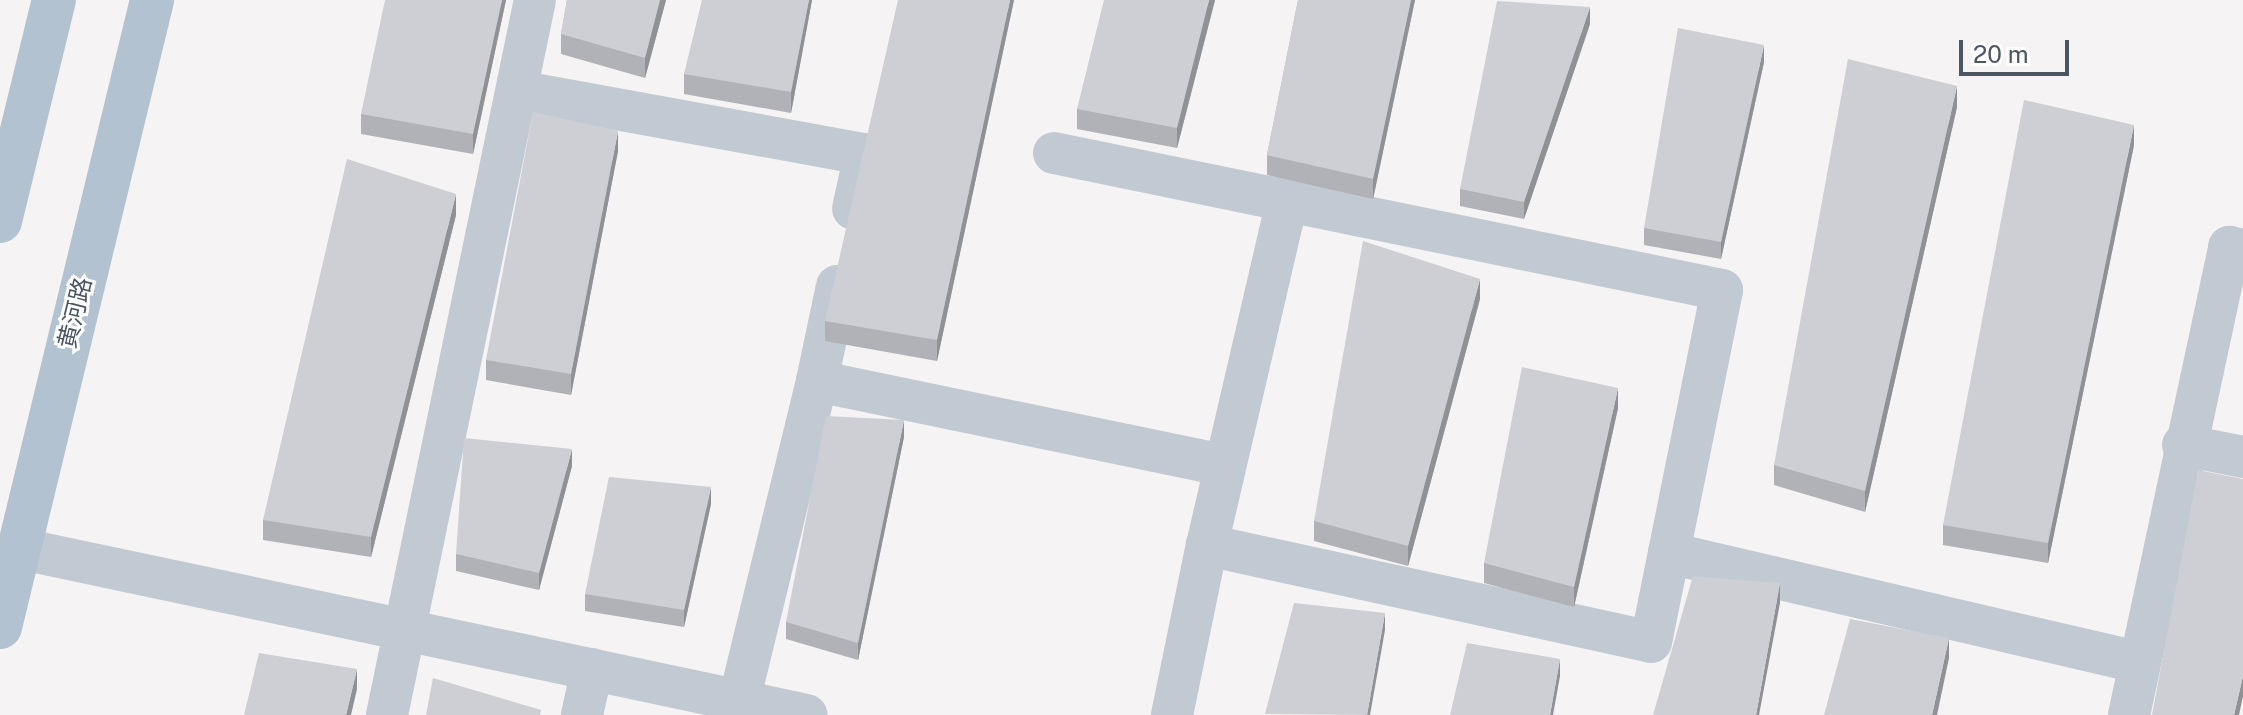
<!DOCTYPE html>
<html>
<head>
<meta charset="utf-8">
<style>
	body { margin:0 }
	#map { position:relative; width:2243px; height:715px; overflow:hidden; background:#f5f3f3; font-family:"Public Sans","Noto Sans SC",sans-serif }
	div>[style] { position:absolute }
	.minor>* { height:42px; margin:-21px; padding:0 21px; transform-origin:21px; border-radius:21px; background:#c1cad2 }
	.primary>* { height:44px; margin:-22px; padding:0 22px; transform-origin:22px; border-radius:22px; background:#b3c2d1 }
	.wall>* { inset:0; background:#b0b2b7 }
	.shaded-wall>* { inset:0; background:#909195 }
	.building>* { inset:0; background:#cdcfd5 }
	span { translate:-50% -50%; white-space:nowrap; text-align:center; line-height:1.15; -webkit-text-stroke:6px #fff; paint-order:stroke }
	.street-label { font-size:24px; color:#4a5661 }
	.scale { position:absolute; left:1959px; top:40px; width:110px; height:36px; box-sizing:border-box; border:4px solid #4a5661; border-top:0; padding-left:10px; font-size:24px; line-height:28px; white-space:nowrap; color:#4a5661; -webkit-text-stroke:6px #fff; paint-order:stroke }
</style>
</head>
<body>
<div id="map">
	<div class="minor">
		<div style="left:517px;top:91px;width:354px;rotate:10.3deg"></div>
		<div style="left:865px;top:154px;width:56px;rotate:102.3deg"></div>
		<div style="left:1054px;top:153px;width:682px;rotate:11.59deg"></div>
		<div style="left:1722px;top:290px;width:268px;rotate:101.4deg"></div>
		<div style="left:837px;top:286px;width:97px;rotate:101.9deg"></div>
		<div style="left:817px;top:381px;width:415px;rotate:11.7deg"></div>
		<div style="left:2183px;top:445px;width:61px;rotate:11.3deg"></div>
		<div style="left:1207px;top:545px;width:352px;rotate:-76.9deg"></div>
		<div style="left:17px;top:548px;width:807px;rotate:11.94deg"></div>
		<div style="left:739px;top:701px;width:329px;rotate:-76.3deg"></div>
		<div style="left:387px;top:715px;width:730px;rotate:-78.31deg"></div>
		<div style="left:582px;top:715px;width:47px;rotate:-77.7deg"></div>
		<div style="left:1172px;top:715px;width:174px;rotate:-78.4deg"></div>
		<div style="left:1207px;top:545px;width:454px;rotate:12.3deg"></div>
		<div style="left:1651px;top:642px;width:91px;rotate:-78.6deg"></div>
		<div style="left:1669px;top:553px;width:482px;rotate:13.1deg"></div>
		<div style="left:2129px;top:715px;width:479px;rotate:-77.9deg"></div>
		<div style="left:2229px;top:247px;width:14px;rotate:12deg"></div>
	</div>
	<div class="primary">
		<div style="left:0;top:221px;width:228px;rotate:-76.3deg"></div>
		<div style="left:0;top:627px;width:645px;rotate:-76.37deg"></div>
	</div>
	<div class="wall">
		<div style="clip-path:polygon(506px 0,473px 154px,361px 134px,361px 114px)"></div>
		<div style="clip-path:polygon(567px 0,666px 0,645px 78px,561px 54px,561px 34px)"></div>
		<div style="clip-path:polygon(812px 0,791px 113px,684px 94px,684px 74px)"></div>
		<div style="clip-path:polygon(1014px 0,937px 361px,825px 341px,825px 321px)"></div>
		<div style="clip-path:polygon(1215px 0,1177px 148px,1077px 129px,1077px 109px)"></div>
		<div style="clip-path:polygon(1298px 0,1415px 0,1373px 199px,1267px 175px,1267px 155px)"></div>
		<div style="clip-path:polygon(1590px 24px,1524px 219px,1460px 206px,1460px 189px)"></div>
		<div style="clip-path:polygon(1764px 62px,1721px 259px,1644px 245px,1644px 228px)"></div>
		<div style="clip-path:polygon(1957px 107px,1865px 512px,1774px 485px,1774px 465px)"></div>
		<div style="clip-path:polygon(2134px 145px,2048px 563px,1943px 545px,1943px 525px)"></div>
		<div style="clip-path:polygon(618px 151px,571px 395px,486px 380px,486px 360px)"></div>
		<div style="clip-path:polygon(456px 215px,371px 557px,263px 540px,263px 520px)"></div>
		<div style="clip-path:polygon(1480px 299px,1408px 566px,1314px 541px,1314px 521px)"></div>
		<div style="clip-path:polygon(1618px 408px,1574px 607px,1484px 583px,1484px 563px)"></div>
		<div style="clip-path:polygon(904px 437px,858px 660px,786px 639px,786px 622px)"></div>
		<div style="clip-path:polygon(572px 466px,539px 590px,456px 571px,456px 554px)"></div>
		<div style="clip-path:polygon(711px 504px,684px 627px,585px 611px,585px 594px)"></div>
	</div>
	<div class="shaded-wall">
		<div style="clip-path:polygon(502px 0,506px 0,473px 154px,473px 134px)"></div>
		<div style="clip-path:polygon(660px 0,666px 0,645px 78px,645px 58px)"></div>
		<div style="clip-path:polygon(809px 0,812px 0,791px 113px,791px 92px)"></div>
		<div style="clip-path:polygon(1010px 0,1014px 0,937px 361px,937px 340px)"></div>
		<div style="clip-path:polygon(1209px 0,1215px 0,1177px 148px,1177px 128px)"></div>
		<div style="clip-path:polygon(1411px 0,1415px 0,1373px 199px,1373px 179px)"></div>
		<div style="clip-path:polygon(1590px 7px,1590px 24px,1524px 219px,1524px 202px)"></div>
		<div style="clip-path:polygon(1764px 45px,1764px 62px,1721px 259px,1721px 242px)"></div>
		<div style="clip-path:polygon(1957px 86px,1957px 107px,1865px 512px,1865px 491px)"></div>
		<div style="clip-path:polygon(2134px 125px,2134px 145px,2048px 563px,2048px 543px)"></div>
		<div style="clip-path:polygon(618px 131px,618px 151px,571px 395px,571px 374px)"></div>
		<div style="clip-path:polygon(456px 194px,456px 215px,371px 557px,371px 537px)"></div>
		<div style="clip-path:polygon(1480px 279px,1480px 299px,1408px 566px,1408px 546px)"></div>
		<div style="clip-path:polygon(1618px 388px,1618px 408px,1574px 607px,1574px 587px)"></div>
		<div style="clip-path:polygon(904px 420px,904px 437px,858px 660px,858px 643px)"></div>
		<div style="clip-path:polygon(572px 449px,572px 466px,539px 590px,539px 573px)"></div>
		<div style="clip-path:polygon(711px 487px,711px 504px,684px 627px,684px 610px)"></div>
		<div style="clip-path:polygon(1780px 583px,1780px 603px,1759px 715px,1756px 715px)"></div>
		<div style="clip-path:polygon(1385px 613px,1385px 630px,1370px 715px,1367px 715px)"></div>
		<div style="clip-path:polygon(1949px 638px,1949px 658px,1937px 715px,1932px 715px)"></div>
		<div style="clip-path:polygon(1560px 659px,1560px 676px,1553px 715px,1550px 715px)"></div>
		<div style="clip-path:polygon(357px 669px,357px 689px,351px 715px,346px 715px)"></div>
		<div style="clip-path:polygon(2243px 676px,2243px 696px,2239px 715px,2234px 715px)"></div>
	</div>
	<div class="building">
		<div style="clip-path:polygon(385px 0,502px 0,473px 134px,361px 114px)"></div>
		<div style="clip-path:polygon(567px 0,660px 0,645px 58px,561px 34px)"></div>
		<div style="clip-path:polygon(702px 0,809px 0,791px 92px,684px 74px)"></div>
		<div style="clip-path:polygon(898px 0,1010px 0,937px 340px,825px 321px)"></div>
		<div style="clip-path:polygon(1104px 0,1209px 0,1177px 128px,1077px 109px)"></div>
		<div style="clip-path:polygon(1298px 0,1411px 0,1373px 179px,1267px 155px)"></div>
		<div style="clip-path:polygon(1497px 1px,1590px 7px,1524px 202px,1460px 189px)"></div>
		<div style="clip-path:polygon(1678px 28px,1764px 45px,1721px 242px,1644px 228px)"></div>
		<div style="clip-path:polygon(1848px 59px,1957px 86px,1865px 491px,1774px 465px)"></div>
		<div style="clip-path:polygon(2024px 100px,2134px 125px,2048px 543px,1943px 525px)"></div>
		<div style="clip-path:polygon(533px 112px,618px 131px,571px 374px,486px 360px)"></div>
		<div style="clip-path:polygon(347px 159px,456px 194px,371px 537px,263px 520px)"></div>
		<div style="clip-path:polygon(1363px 241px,1480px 279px,1408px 546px,1314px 521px)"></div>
		<div style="clip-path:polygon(1522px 367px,1618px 388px,1574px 587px,1484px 563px)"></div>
		<div style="clip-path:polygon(826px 416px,904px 420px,858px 643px,786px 622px)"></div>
		<div style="clip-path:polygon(464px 438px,572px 449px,539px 573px,456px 554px)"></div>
		<div style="clip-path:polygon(2198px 470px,2243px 479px,2243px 676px,2234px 715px,2152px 715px)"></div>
		<div style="clip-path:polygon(609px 477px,711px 487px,684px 610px,585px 594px)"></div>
		<div style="clip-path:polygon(1693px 576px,1780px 583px,1756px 715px,1653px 715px)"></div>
		<div style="clip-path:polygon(1294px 603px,1385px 613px,1367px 715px,1265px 714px)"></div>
		<div style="clip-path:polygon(1850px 619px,1949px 638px,1932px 715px,1824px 715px)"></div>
		<div style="clip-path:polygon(1467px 643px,1560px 659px,1550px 715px,1450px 715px)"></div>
		<div style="clip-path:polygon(259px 653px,357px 669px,346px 715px,244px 715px)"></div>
		<div style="clip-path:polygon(433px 678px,541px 710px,540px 715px,426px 715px)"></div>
	</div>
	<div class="street-label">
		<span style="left:75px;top:313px;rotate:-76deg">黄河路</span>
	</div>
	<div class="scale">20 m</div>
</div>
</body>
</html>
